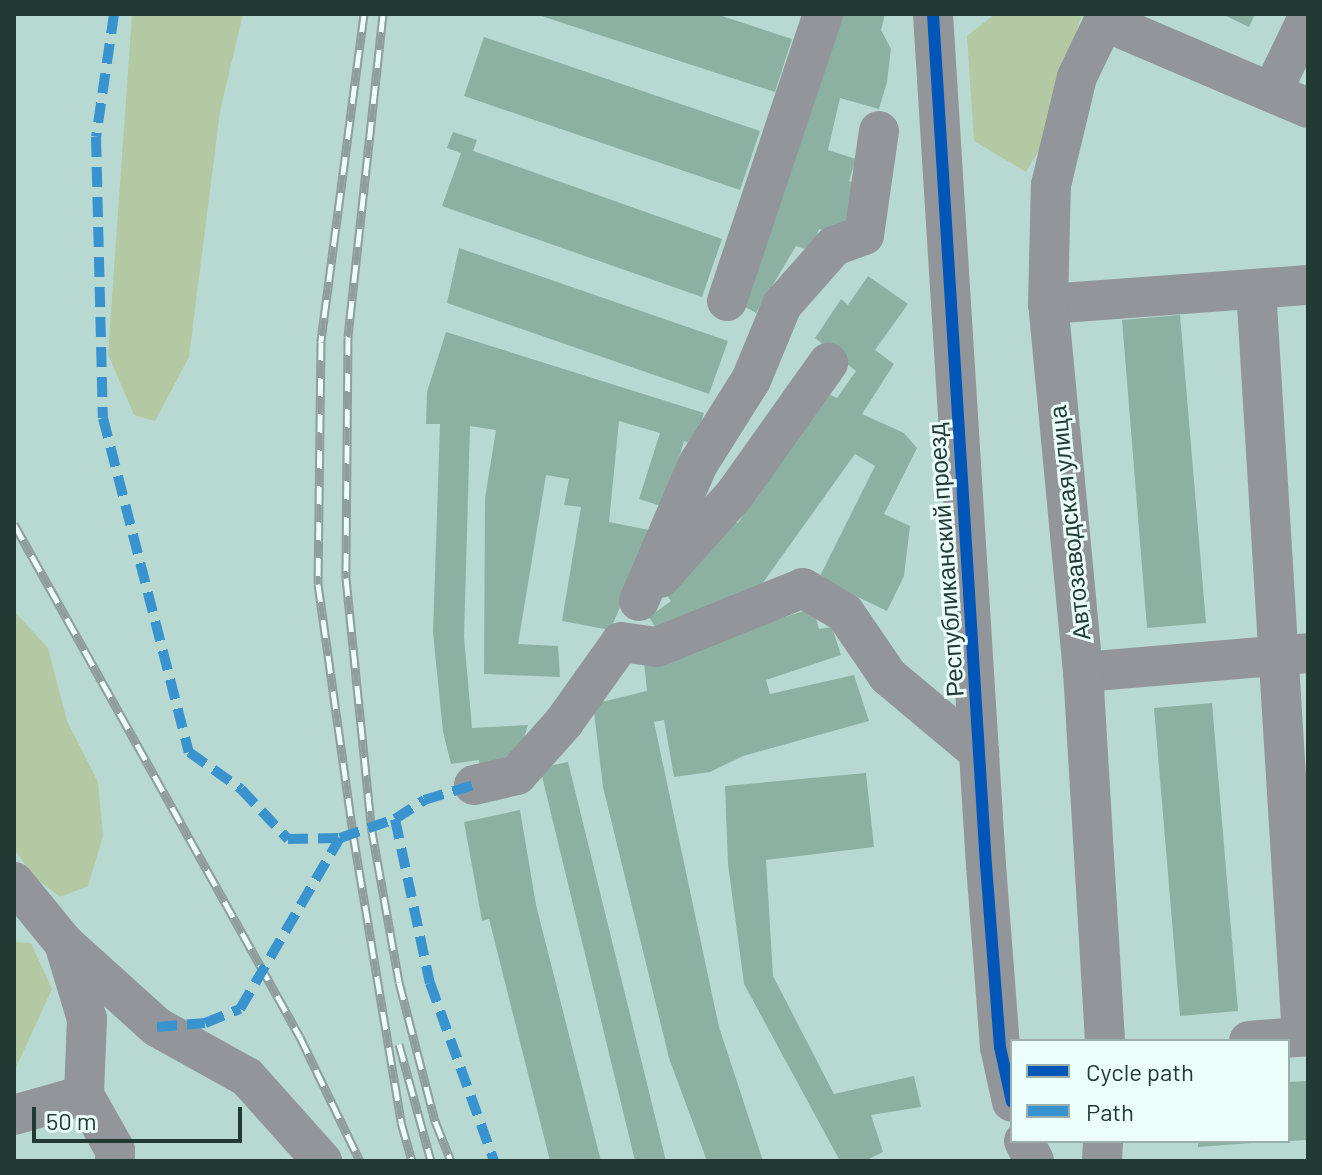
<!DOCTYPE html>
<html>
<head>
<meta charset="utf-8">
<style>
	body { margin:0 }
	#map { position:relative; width:1322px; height:1175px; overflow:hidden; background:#b8d9d1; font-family:Barlow,sans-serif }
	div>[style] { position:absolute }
	.green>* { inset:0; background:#b3c9a3 }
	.building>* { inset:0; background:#8cb1a2 }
	.minor>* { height:40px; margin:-20px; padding:0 20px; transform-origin:20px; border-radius:20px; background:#92959a }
	.rail>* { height:9px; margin-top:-4.5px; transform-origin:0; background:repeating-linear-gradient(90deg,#ecfef9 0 18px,#8f9e9c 0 36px); box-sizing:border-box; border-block:2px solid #8f9e9c }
	.quiet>* { height:10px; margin-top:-5px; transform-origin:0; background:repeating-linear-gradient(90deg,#3993ce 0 20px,transparent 0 30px) }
	.cycleway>* { height:12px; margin:-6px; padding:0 6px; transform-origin:6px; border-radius:6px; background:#0057b8 }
	span { translate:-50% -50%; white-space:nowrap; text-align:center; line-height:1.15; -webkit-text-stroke:6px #ecfef9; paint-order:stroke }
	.street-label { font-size:24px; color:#213a34 }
	.frame { position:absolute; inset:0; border:16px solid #213a34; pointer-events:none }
	.legend { position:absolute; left:1010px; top:1039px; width:280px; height:104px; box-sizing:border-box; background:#ecfef9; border:2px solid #9bb0aa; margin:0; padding:10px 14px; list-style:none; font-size:24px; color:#213a34 }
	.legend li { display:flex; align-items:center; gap:16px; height:40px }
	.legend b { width:40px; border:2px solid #9bb0aa }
	.scale { position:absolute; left:32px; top:1107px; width:210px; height:36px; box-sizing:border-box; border:4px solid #213a34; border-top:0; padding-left:10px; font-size:24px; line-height:28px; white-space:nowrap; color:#213a34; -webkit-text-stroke:6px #ecfef9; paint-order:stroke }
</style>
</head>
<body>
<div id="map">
	<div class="green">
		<div style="clip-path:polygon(132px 14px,243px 14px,220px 111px,189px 357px,155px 421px,134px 415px,108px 354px)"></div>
		<div style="clip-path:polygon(995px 14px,1082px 14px,1040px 149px,1026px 172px,974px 141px,967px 36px)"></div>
		<div style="clip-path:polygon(14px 611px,48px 648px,67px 721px,98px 782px,103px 836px,88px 886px,60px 897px,33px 876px,14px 849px)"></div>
		<div style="clip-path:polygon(14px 942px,31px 943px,52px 989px,14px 1072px)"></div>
	</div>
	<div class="building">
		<div style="clip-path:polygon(535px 14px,716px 14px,792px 39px,775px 92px)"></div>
		<div style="clip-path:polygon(831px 14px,885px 14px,881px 30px,891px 49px,887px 82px,879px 109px,840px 98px,828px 150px,856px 159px,849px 181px,859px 185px,842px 236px,819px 229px,812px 251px,796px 246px,756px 313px,728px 297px)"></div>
		<div style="clip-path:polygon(1222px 14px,1255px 14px,1249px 27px)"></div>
		<div style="clip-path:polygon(484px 37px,760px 131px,740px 190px,464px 96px)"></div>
		<div style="clip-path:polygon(453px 132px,477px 140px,473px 151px,722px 239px,702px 297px,442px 206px,461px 153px,447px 148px)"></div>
		<div style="clip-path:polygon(459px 248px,728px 341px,709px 394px,447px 303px)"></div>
		<div style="clip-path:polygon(868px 276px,908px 304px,875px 350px,894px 364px,862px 414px,904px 433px,917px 448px,884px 514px,910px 526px,904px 576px,887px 611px,841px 589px,815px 586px,875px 466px,855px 454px,762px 584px,662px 638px,649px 617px,671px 601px,664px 591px,732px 521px,738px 523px,822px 391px,837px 398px,856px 371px,815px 338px,841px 299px,848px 305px)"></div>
		<div style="clip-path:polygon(1180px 315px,1206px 623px,1147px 628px,1122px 320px)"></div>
		<div style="clip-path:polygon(446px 332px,704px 413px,694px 444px,684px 441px,664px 507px,639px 499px,660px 433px,619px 421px,609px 522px,654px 531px,610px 630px,562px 621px,581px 507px,564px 505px,569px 479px,546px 475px,518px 644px,558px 646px,560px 677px,484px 674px,485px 498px,496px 430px,470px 426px,464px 637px,472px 728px,528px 725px,519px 755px,504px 757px,506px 772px,481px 775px,479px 760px,451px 764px,443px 732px,433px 633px,440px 424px,426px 424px,427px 392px)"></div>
		<div style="clip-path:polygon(813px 608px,819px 629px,832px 627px,841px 655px,766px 680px,770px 694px,854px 675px,869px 721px,743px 756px,710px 772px,674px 777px,664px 720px,654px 722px,719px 1027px,763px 1161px,707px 1161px,669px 1058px,603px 787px,593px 704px,647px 691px,644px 662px)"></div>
		<div style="clip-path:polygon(1212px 703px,1238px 1011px,1180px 1016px,1154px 708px)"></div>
		<div style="clip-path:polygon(568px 762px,666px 1161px,635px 1161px,540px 768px)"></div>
		<div style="clip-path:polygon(866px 773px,874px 847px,766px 860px,773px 976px,834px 1094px,914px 1076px,921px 1107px,871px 1115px,883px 1152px,865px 1161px,840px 1161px,744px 984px,728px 864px,725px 786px)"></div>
		<div style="clip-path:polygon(520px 810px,536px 905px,601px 1161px,550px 1161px,489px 919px,482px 921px,464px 822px)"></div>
		<div style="clip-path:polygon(1308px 1081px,1308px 1140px,1288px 1141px,1288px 1082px)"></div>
		<div style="clip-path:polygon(1198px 1141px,1252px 1141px,1252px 1143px,1198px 1147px)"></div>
	</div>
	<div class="minor">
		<div style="left:933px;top:14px;width:853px;rotate:86.44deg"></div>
		<div style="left:986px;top:865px;width:183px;rotate:85.6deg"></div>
		<div style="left:1000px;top:1047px;width:56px;rotate:77.7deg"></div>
		<div style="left:1104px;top:21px;width:222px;rotate:23.1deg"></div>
		<div style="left:1273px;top:90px;width:81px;rotate:-64.4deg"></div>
		<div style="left:1256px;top:289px;width:749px;rotate:86.48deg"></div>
		<div style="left:727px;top:301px;width:303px;rotate:-71.5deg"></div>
		<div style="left:1048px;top:304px;width:261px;rotate:-4.2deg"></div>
		<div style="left:660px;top:578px;width:113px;rotate:-48.2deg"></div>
		<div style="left:735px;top:494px;width:161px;rotate:-54.6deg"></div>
		<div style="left:639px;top:601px;width:149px;rotate:-66.7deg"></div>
		<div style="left:698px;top:464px;width:99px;rotate:-57.8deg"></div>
		<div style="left:751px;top:380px;width:81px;rotate:-67.5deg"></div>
		<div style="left:782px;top:305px;width:79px;rotate:-48.6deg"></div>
		<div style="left:834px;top:246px;width:32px;rotate:-20deg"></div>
		<div style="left:864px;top:235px;width:105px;rotate:-81.8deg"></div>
		<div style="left:1083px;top:672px;width:226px;rotate:-4.8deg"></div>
		<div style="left:474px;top:785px;width:44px;rotate:-13.1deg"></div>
		<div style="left:517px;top:775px;width:71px;rotate:-48.4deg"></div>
		<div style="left:564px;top:722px;width:98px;rotate:-54.5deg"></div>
		<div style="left:621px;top:642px;width:36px;rotate:8deg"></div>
		<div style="left:657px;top:647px;width:157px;rotate:-22deg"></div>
		<div style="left:803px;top:588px;width:49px;rotate:30.8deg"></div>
		<div style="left:845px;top:613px;width:76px;rotate:55.7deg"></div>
		<div style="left:888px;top:676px;width:119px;rotate:39.9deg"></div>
		<div style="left:14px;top:882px;width:79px;rotate:50.7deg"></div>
		<div style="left:64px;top:943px;width:79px;rotate:73.2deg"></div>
		<div style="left:87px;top:1019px;width:76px;rotate:92.3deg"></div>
		<div style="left:84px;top:1095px;width:73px;rotate:164.1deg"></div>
		<div style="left:64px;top:943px;width:125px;rotate:42.1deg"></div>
		<div style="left:157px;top:1027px;width:103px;rotate:29.1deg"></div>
		<div style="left:247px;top:1077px;width:113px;rotate:48.2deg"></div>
		<div style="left:1105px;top:1041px;width:370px;rotate:-93.4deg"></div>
		<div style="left:1083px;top:672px;width:370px;rotate:-95.4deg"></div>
		<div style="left:1048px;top:304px;width:119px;rotate:-88.6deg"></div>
		<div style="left:1051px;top:185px;width:111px;rotate:-76.5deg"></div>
		<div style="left:1077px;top:77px;width:70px;rotate:-64.5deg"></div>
		<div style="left:1249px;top:1041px;width:59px;rotate:-4.8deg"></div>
		<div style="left:84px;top:1095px;width:63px;rotate:60.6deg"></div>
		<div style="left:115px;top:1150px;width:11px;rotate:90deg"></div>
		<div style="left:1024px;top:1141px;width:22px;rotate:63deg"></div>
		<div style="left:1102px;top:1161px;width:20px;rotate:-87deg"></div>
	</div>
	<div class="rail">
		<div style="left:364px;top:14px;width:331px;rotate:97.5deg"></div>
		<div style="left:321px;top:342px;width:242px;rotate:90.7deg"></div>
		<div style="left:318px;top:584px;width:252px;rotate:82deg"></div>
		<div style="left:353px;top:834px;width:292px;rotate:80.5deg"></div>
		<div style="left:401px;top:1122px;width:41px;rotate:74.2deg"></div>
		<div style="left:383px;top:14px;width:325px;rotate:96.2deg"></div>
		<div style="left:348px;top:337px;width:241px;rotate:90.5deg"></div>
		<div style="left:346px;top:578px;width:249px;rotate:84.2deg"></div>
		<div style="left:371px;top:826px;width:158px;rotate:79.8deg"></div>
		<div style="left:399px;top:982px;width:144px;rotate:75.5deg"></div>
		<div style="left:435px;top:1121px;width:43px;rotate:68.2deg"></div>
		<div style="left:14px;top:524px;width:587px;rotate:60.86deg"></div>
		<div style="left:300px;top:1037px;width:138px;rotate:64.2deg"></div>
		<div style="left:399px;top:1044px;width:121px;rotate:74.7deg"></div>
	</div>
	<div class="quiet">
		<div style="left:114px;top:14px;width:124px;rotate:98.3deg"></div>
		<div style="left:96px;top:137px;width:281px;rotate:88.6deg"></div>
		<div style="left:103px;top:418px;width:345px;rotate:75.6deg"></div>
		<div style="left:189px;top:752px;width:64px;rotate:35.4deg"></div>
		<div style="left:241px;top:789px;width:69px;rotate:46.8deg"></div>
		<div style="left:288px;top:839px;width:52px;rotate:-1.1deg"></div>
		<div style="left:340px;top:838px;width:58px;rotate:-19.1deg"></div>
		<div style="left:395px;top:819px;width:168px;rotate:78deg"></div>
		<div style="left:430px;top:983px;width:189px;rotate:70.2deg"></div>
		<div style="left:395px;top:819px;width:35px;rotate:-33deg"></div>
		<div style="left:424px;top:800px;width:52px;rotate:-16.7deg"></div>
		<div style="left:157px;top:1027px;width:48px;rotate:-4.8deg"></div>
		<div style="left:205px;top:1023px;width:38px;rotate:-22deg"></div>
		<div style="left:240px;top:1009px;width:198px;rotate:-59.7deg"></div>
	</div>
	<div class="cycleway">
		<div style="left:933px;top:14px;width:853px;rotate:86.44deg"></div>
		<div style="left:986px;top:865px;width:183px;rotate:85.6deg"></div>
		<div style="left:1000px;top:1047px;width:56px;rotate:77.7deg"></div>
	</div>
	<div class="street-label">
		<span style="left:1069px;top:523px;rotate:-96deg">Автозаводская улица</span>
		<span style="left:945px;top:560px;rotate:-94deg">Республиканский проезд</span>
	</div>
	<div class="frame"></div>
	<ul class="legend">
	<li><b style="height:10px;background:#0057b8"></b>Cycle path</li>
	<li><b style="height:10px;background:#3993ce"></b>Path</li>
	</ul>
	<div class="scale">50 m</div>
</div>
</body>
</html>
